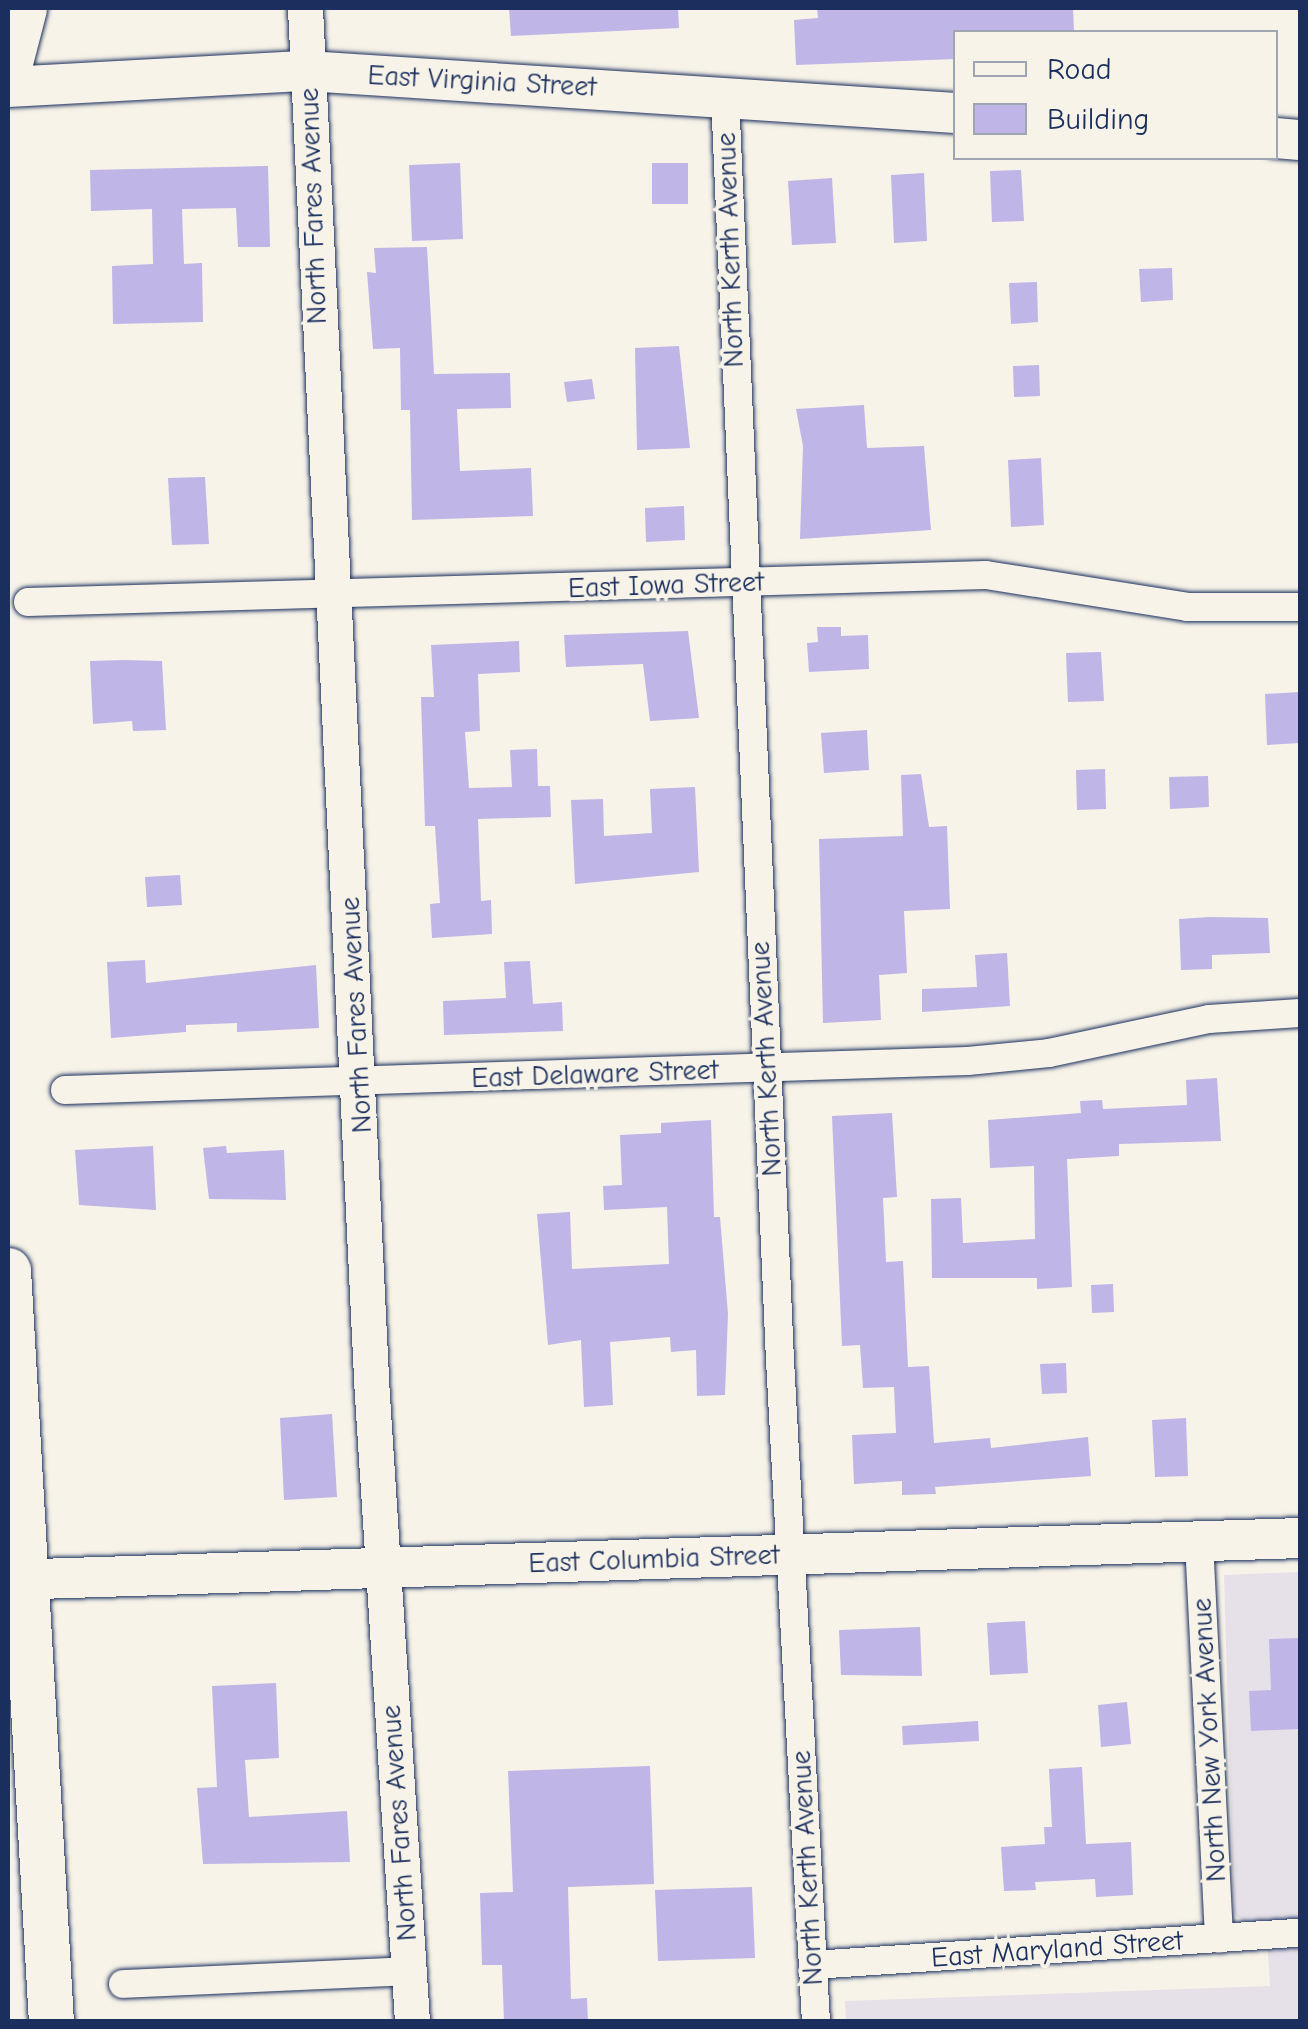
<!DOCTYPE html>
<html>
<head>
<meta charset="utf-8">
<style>
	body { margin:0 }
	#map { position:relative; width:1308px; height:2029px; overflow:hidden; background:#f7f3e8; font-family:"Comic Neue",sans-serif }
	div>[style] { position:absolute }
	.built>* { inset:0; background:#e6e0e8 }
	.building>* { inset:0; background:#bfb5e7 }
	.roads { filter:drop-shadow(0 0 2px #1b2f5e) drop-shadow(0 0 2px #1b2f5e) }
	.minor>* { height:28px; margin:-14px; padding:0 14px; transform-origin:14px; border-radius:14px; background:#f7f3e8 }
	.tertiary>* { height:35px; margin:-17.5px; padding:0 17.5px; transform-origin:17.5px; border-radius:17.5px; background:#f7f3e8 }
	.secondary>* { height:40px; margin:-20px; padding:0 20px; transform-origin:20px; border-radius:20px; background:#f7f3e8 }
	.trunk>* { height:45px; margin:-22.5px; padding:0 22.5px; transform-origin:22.5px; border-radius:22.5px; background:#f7f3e8 }
	span { translate:-50% -50%; white-space:nowrap; text-align:center; line-height:1.15; -webkit-text-stroke:8px #f7f3e8; paint-order:stroke }
	.street-label { font-size:28px; color:#1b2f5e }
	.frame { position:absolute; inset:0; border:10px solid #1b2f5e; pointer-events:none }
	.legend { position:absolute; left:953px; top:30px; width:325px; height:130px; box-sizing:border-box; background:#f7f3e8; border:2px solid #9fa5b1; margin:0; padding:12px 18px; list-style:none; font-size:30px; color:#1b2f5e }
	.legend li { display:flex; align-items:center; gap:20px; height:50px }
	.legend b { width:50px; border:2px solid #9fa5b1 }
</style>
</head>
<body>
<div id="map">
	<div class="built">
		<div style="clip-path:polygon(1300px 1572px,1300px 2021px,846px 2022px,845px 2001px,1270px 1986px,1267px 1935px,1234px 1915px,1224px 1575px)"></div>
	</div>
	<div class="building">
		<div style="clip-path:polygon(509px 8px,678px 8px,679px 28px,511px 36px)"></div>
		<div style="clip-path:polygon(817px 8px,1073px 8px,1074px 32px,956px 32px,956px 59px,796px 65px,794px 20px,818px 18px)"></div>
		<div style="clip-path:polygon(460px 163px,463px 239px,412px 241px,409px 165px)"></div>
		<div style="clip-path:polygon(652px 163px,688px 163px,688px 204px,652px 204px)"></div>
		<div style="clip-path:polygon(268px 166px,270px 247px,238px 247px,236px 208px,182px 209px,184px 264px,202px 263px,203px 322px,113px 324px,112px 266px,153px 264px,152px 209px,91px 211px,90px 170px)"></div>
		<div style="clip-path:polygon(1021px 170px,1024px 221px,992px 222px,990px 171px)"></div>
		<div style="clip-path:polygon(924px 173px,927px 241px,894px 243px,891px 175px)"></div>
		<div style="clip-path:polygon(832px 178px,836px 243px,792px 245px,788px 181px)"></div>
		<div style="clip-path:polygon(427px 247px,434px 374px,510px 373px,511px 408px,457px 409px,460px 471px,531px 468px,533px 516px,412px 520px,410px 410px,401px 410px,400px 348px,373px 349px,367px 272px,376px 273px,374px 248px)"></div>
		<div style="clip-path:polygon(1172px 268px,1173px 300px,1141px 302px,1139px 269px)"></div>
		<div style="clip-path:polygon(1037px 282px,1038px 322px,1011px 324px,1009px 283px)"></div>
		<div style="clip-path:polygon(679px 346px,690px 448px,637px 450px,635px 348px)"></div>
		<div style="clip-path:polygon(1039px 365px,1040px 396px,1014px 397px,1013px 366px)"></div>
		<div style="clip-path:polygon(592px 379px,595px 399px,567px 402px,564px 382px)"></div>
		<div style="clip-path:polygon(864px 405px,867px 448px,924px 446px,931px 530px,800px 539px,803px 446px,796px 409px)"></div>
		<div style="clip-path:polygon(1041px 458px,1044px 525px,1011px 527px,1008px 460px)"></div>
		<div style="clip-path:polygon(205px 477px,209px 544px,172px 545px,168px 478px)"></div>
		<div style="clip-path:polygon(684px 506px,685px 540px,646px 542px,645px 508px)"></div>
		<div style="clip-path:polygon(817px 627px,841px 627px,841px 636px,868px 635px,869px 669px,809px 672px,807px 643px,818px 642px)"></div>
		<div style="clip-path:polygon(688px 631px,699px 718px,650px 721px,643px 664px,566px 667px,564px 635px)"></div>
		<div style="clip-path:polygon(519px 641px,520px 672px,478px 674px,480px 731px,465px 732px,469px 788px,512px 787px,510px 750px,537px 749px,538px 786px,550px 786px,551px 817px,478px 819px,481px 901px,491px 900px,492px 934px,432px 938px,430px 904px,440px 903px,435px 826px,425px 826px,421px 697px,434px 697px,431px 645px)"></div>
		<div style="clip-path:polygon(1101px 652px,1104px 701px,1068px 702px,1066px 653px)"></div>
		<div style="clip-path:polygon(125px 660px,162px 661px,166px 730px,133px 731px,132px 721px,93px 724px,90px 661px)"></div>
		<div style="clip-path:polygon(1300px 692px,1300px 743px,1267px 745px,1265px 694px)"></div>
		<div style="clip-path:polygon(867px 730px,869px 770px,824px 773px,821px 733px)"></div>
		<div style="clip-path:polygon(1105px 769px,1106px 809px,1077px 810px,1076px 770px)"></div>
		<div style="clip-path:polygon(921px 774px,929px 827px,947px 826px,950px 909px,904px 911px,907px 973px,879px 975px,881px 1020px,823px 1023px,819px 839px,903px 836px,901px 775px)"></div>
		<div style="clip-path:polygon(1208px 776px,1209px 807px,1170px 809px,1169px 777px)"></div>
		<div style="clip-path:polygon(695px 787px,699px 872px,575px 884px,571px 800px,603px 799px,604px 836px,652px 833px,650px 789px)"></div>
		<div style="clip-path:polygon(180px 875px,182px 905px,147px 907px,145px 877px)"></div>
		<div style="clip-path:polygon(1210px 917px,1268px 918px,1270px 953px,1212px 955px,1212px 969px,1181px 970px,1179px 919px)"></div>
		<div style="clip-path:polygon(1007px 953px,1010px 1006px,922px 1012px,922px 989px,977px 987px,975px 955px)"></div>
		<div style="clip-path:polygon(145px 960px,146px 983px,316px 965px,319px 1028px,237px 1032px,237px 1023px,186px 1025px,186px 1032px,111px 1038px,107px 962px)"></div>
		<div style="clip-path:polygon(530px 961px,533px 1004px,562px 1002px,563px 1031px,444px 1035px,443px 1001px,506px 998px,504px 962px)"></div>
		<div style="clip-path:polygon(1217px 1078px,1221px 1141px,1119px 1144px,1119px 1156px,1067px 1159px,1072px 1287px,1037px 1289px,1037px 1278px,932px 1278px,931px 1199px,961px 1198px,963px 1243px,1035px 1239px,1034px 1166px,990px 1168px,988px 1120px,1081px 1113px,1080px 1101px,1102px 1100px,1103px 1109px,1187px 1105px,1186px 1080px)"></div>
		<div style="clip-path:polygon(892px 1113px,897px 1197px,883px 1198px,886px 1262px,903px 1261px,908px 1367px,929px 1366px,934px 1443px,990px 1438px,991px 1448px,1088px 1437px,1091px 1476px,935px 1487px,936px 1494px,902px 1495px,902px 1481px,854px 1484px,852px 1435px,896px 1433px,894px 1387px,863px 1388px,860px 1345px,842px 1346px,832px 1116px)"></div>
		<div style="clip-path:polygon(711px 1120px,714px 1217px,720px 1217px,728px 1314px,725px 1395px,697px 1396px,696px 1350px,671px 1352px,670px 1337px,610px 1342px,613px 1405px,584px 1407px,581px 1340px,548px 1345px,537px 1214px,570px 1212px,572px 1269px,669px 1264px,667px 1207px,604px 1210px,603px 1186px,622px 1185px,620px 1135px,661px 1133px,661px 1123px)"></div>
		<div style="clip-path:polygon(153px 1146px,156px 1210px,79px 1205px,75px 1150px)"></div>
		<div style="clip-path:polygon(226px 1146px,227px 1153px,284px 1150px,286px 1200px,209px 1199px,203px 1148px)"></div>
		<div style="clip-path:polygon(1113px 1284px,1114px 1312px,1092px 1313px,1091px 1285px)"></div>
		<div style="clip-path:polygon(1066px 1363px,1067px 1393px,1042px 1394px,1040px 1364px)"></div>
		<div style="clip-path:polygon(332px 1414px,337px 1497px,284px 1500px,280px 1418px)"></div>
		<div style="clip-path:polygon(1186px 1418px,1188px 1476px,1155px 1477px,1152px 1420px)"></div>
		<div style="clip-path:polygon(1025px 1621px,1028px 1673px,990px 1675px,987px 1623px)"></div>
		<div style="clip-path:polygon(920px 1627px,922px 1676px,841px 1675px,839px 1630px)"></div>
		<div style="clip-path:polygon(1300px 1638px,1298px 1729px,1251px 1731px,1249px 1691px,1271px 1690px,1269px 1639px)"></div>
		<div style="clip-path:polygon(276px 1683px,279px 1758px,245px 1760px,249px 1817px,347px 1811px,350px 1862px,203px 1864px,197px 1788px,217px 1787px,212px 1686px)"></div>
		<div style="clip-path:polygon(1127px 1702px,1131px 1744px,1101px 1747px,1098px 1705px)"></div>
		<div style="clip-path:polygon(978px 1721px,979px 1741px,903px 1745px,902px 1726px)"></div>
		<div style="clip-path:polygon(650px 1766px,654px 1884px,568px 1887px,571px 1999px,587px 1998px,588px 2022px,504px 2022px,502px 1965px,482px 1965px,480px 1893px,513px 1892px,508px 1771px)"></div>
		<div style="clip-path:polygon(1082px 1767px,1086px 1844px,1131px 1842px,1133px 1895px,1096px 1897px,1095px 1879px,1035px 1882px,1036px 1890px,1004px 1891px,1001px 1847px,1045px 1844px,1044px 1827px,1052px 1827px,1049px 1769px)"></div>
		<div style="clip-path:polygon(752px 1887px,755px 1958px,658px 1961px,655px 1890px)"></div>
	</div>
	<div class="roads">
		<div class="minor">
			<div style="left:725px;top:96px;width:1265px;rotate:87.51deg"></div>
			<div style="left:780px;top:1360px;width:663px;rotate:86.89deg"></div>
			<div style="left:28px;top:602px;width:958px;rotate:-1.61deg"></div>
			<div style="left:986px;top:575px;width:204px;rotate:9deg"></div>
			<div style="left:1187px;top:607px;width:113px"></div>
			<div style="left:65px;top:1090px;width:903px;rotate:-1.84deg"></div>
			<div style="left:968px;top:1061px;width:81px;rotate:-5.6deg"></div>
			<div style="left:1049px;top:1053px;width:164px;rotate:-12deg"></div>
			<div style="left:1209px;top:1019px;width:91px;rotate:-3.8deg"></div>
			<div style="left:1199px;top:1542px;width:397px;rotate:87.1deg"></div>
			<div style="left:813px;top:1965px;width:488px;rotate:-3.8deg"></div>
			<div style="left:123px;top:1984px;width:286px;rotate:-2.6deg"></div>
		</div>
		<div class="tertiary">
			<div style="left:305px;top:8px;width:1390px;rotate:87.24deg"></div>
			<div style="left:372px;top:1396px;width:627px;rotate:86.34deg"></div>
		</div>
		<div class="secondary">
			<div style="left:8px;top:87px;width:299px;rotate:-3.1deg"></div>
			<div style="left:307px;top:71px;width:650px;rotate:3.7deg"></div>
			<div style="left:1276px;top:138px;width:24px;rotate:5deg"></div>
			<div style="left:8px;top:1580px;width:1293px;rotate:-1.86deg"></div>
		</div>
		<div class="trunk">
			<div style="left:8px;top:70px;width:64px;rotate:-75.5deg"></div>
			<div style="left:8px;top:1270px;width:753px;rotate:86.73deg"></div>
		</div>
	</div>
	<div class="street-label">
		<span style="left:482px;top:81px;rotate:3deg">East Virginia Street</span>
		<span style="left:313px;top:206px;rotate:-92deg">North Fares Avenue</span>
		<span style="left:730px;top:250px;rotate:-92deg">North Kerth Avenue</span>
		<span style="left:666px;top:585px;rotate:-2deg">East Iowa Street</span>
		<span style="left:356px;top:1015px;rotate:-93deg">North Fares Avenue</span>
		<span style="left:766px;top:1059px;rotate:-93deg">North Kerth Avenue</span>
		<span style="left:595px;top:1074px;rotate:-2deg">East Delaware Street</span>
		<span style="left:654px;top:1559px;rotate:-2deg">East Columbia Street</span>
		<span style="left:1209px;top:1740px;rotate:-93deg">North New York Avenue</span>
		<span style="left:399px;top:1823px;rotate:-94deg">North Fares Avenue</span>
		<span style="left:807px;top:1868px;rotate:-93deg">North Kerth Avenue</span>
		<span style="left:1057px;top:1949px;rotate:-4deg">East Maryland Street</span>
	</div>
	<div class="frame"></div>
	<ul class="legend">
	<li><b style="height:12px;background:#f7f3e8"></b>Road</li>
	<li><b style="height:28px;background:#bfb5e7"></b>Building</li>
	</ul>
</div>
</body>
</html>
